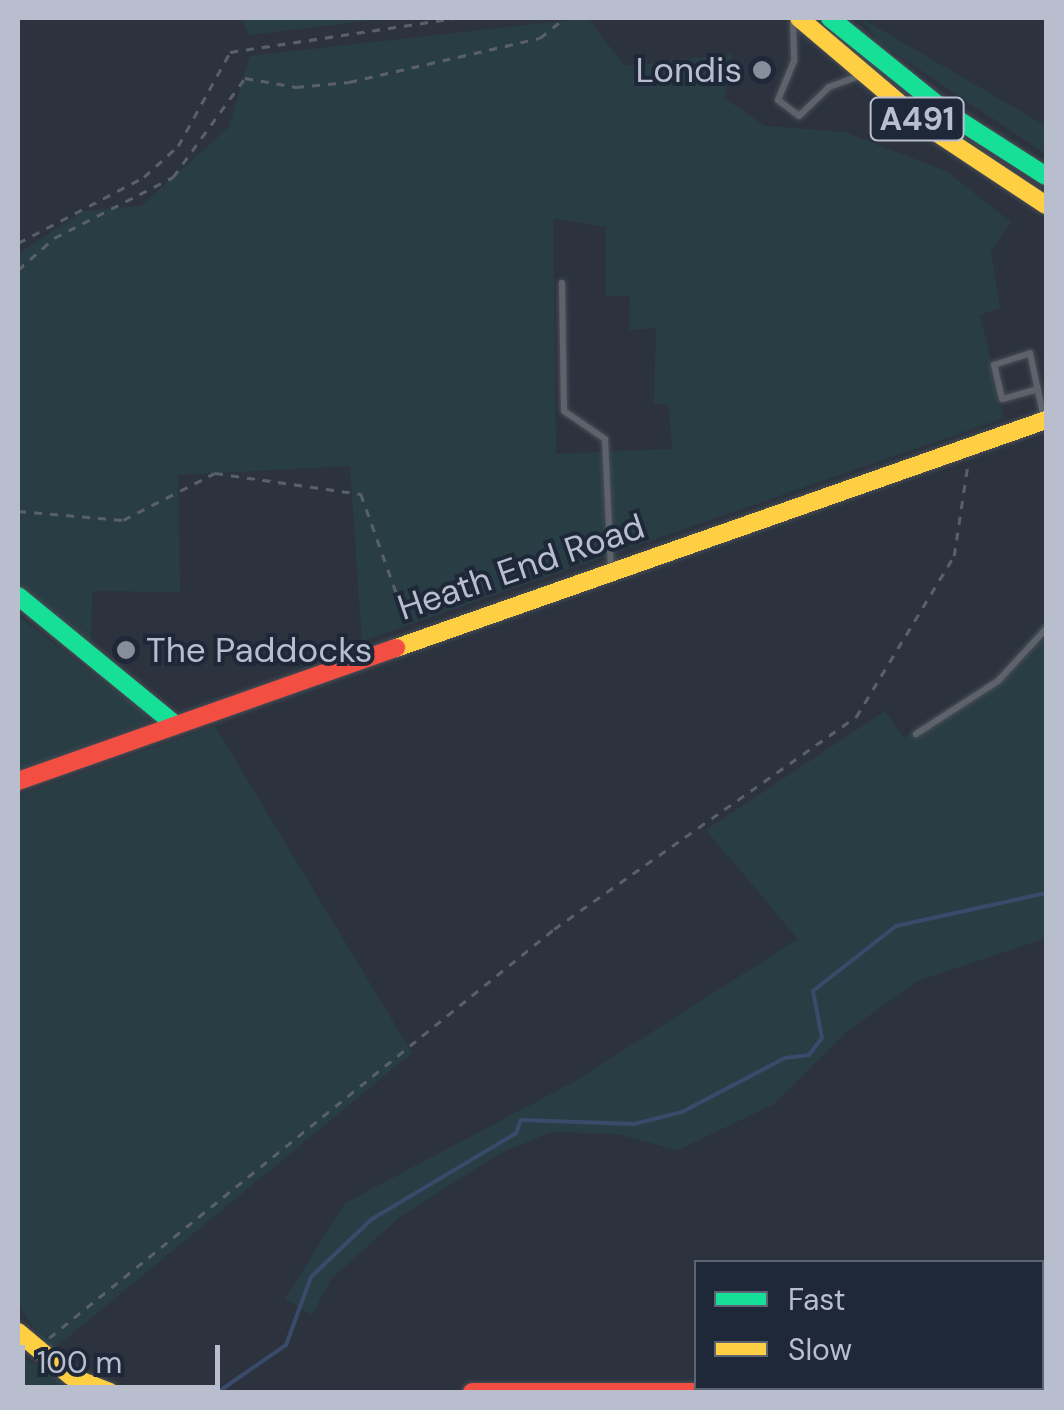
<!DOCTYPE html>
<html>
<head>
<meta charset="utf-8">
<style>
	body { margin:0 }
	#map { position:relative; width:1064px; height:1410px; overflow:hidden; background:#2c333e; font-family:"DM Sans",sans-serif }
	div>[style] { position:absolute }
	.green>* { inset:0; background:#293e44 }
	.stream>* { height:4px; margin:-2px; padding:0 2px; transform-origin:2px; border-radius:2px; background:#394a6a }
	.path>* { height:2.5px; margin-top:-1.25px; transform-origin:0; background:repeating-linear-gradient(90deg,#5a6067 0 8px,transparent 0 16px) }
	.roads { filter:drop-shadow(0 0 2px #494e56) drop-shadow(0 0 2px #494e56) }
	.lane>* { height:6px; margin:-3px; padding:0 3px; transform-origin:3px; border-radius:3px; background:#5d626b }
	.street>* { height:12px; margin:-6px; padding:0 6px; transform-origin:6px; border-radius:6px; background:#5d626b }
	.fast>* { height:18px; margin:-9px; padding:0 9px; transform-origin:9px; border-radius:9px; background:#16e098 }
	.slow>* { height:18px; margin:-9px; padding:0 9px; transform-origin:9px; border-radius:9px; background:#ffcf43 }
	.jam>* { height:18px; margin:-9px; padding:0 9px; transform-origin:9px; border-radius:9px; background:#f24e42 }
	.dots>* { width:28px; height:28px; translate:-50% -50%; box-sizing:border-box; border:5px solid #1f2839; border-radius:50% }
	span { translate:-50% -50%; white-space:nowrap; text-align:center; line-height:1.15; -webkit-text-stroke:8px #1f2839; paint-order:stroke }
	.shield-label span { padding:2px 8px; background:#1f2839; border:2px solid; border-radius:8px; -webkit-text-stroke-width:0 }
	.shield-label { font-size:32px; color:#b8becd; font-weight:700 }
	.poi-label { font-size:35px; color:#b8becd }
	.right { translate:-100% -50%; text-align:right }
	.left { translate:0 -50%; text-align:left }
	.street-label { font-size:35px; color:#b8becd }
	.frame { position:absolute; inset:0; border:20px solid #b8becd; pointer-events:none }
	.legend { position:absolute; left:694px; top:1260px; width:350px; height:130px; box-sizing:border-box; background:#1f2839; border:2px solid #5c6474; margin:0; padding:12px 18px; list-style:none; font-size:30px; color:#b8becd }
	.legend li { display:flex; align-items:center; gap:20px; height:50px }
	.legend b { width:50px; border:2px solid #5c6474 }
	.scale { position:absolute; left:20px; top:1345px; width:200px; height:45px; box-sizing:border-box; border:5px solid #b8becd; border-top:0; padding-left:12px; font-size:30px; line-height:35px; white-space:nowrap; color:#b8becd; -webkit-text-stroke:8px #1f2839; paint-order:stroke }
</style>
</head>
<body>
<div id="map">
	<div class="green">
		<div style="clip-path:polygon(241px 18px,390px 18px,249px 35px)"></div>
		<div style="clip-path:polygon(evenodd,588px 18px,624px 66px,732px 54px,724px 98px,765px 126px,844px 132px,946px 171px,1011px 222px,991px 251px,1000px 308px,980px 315px,1004px 418px,362px 641px,350px 466px,178px 475px,180px 592px,92px 591px,91px 649px,18px 588px,18px 254px,84px 211px,141px 206px,229px 127px,250px 56px,588px 18px,553px 218px,606px 227px,606px 296px,630px 296px,629px 330px,656px 328px,654px 404px,669px 405px,672px 449px,556px 454px,553px 218px)"></div>
		<div style="clip-path:polygon(861px 18px,1046px 126px,1046px 154px,878px 42px)"></div>
		<div style="clip-path:polygon(18px 616px,147px 715px,148px 722px,18px 770px)"></div>
		<div style="clip-path:polygon(1046px 619px,1046px 938px,917px 981px,848px 1031px,774px 1104px,678px 1150px,617px 1134px,551px 1132px,499px 1154px,401px 1216px,331px 1279px,312px 1315px,285px 1299px,345px 1203px,572px 1083px,798px 939px,706px 830px,885px 711px,903px 738px,1002px 673px)"></div>
		<div style="clip-path:polygon(215px 726px,412px 1053px,51px 1351px,18px 1305px,18px 795px)"></div>
		<div style="clip-path:polygon(18px 1355px,80px 1389px,88px 1392px,18px 1392px)"></div>
	</div>
	<div class="stream">
		<div style="left:218px;top:1392px;width:83px;rotate:-34.7deg"></div>
		<div style="left:286px;top:1345px;width:72px;rotate:-69.8deg"></div>
		<div style="left:311px;top:1277px;width:84px;rotate:-43.6deg"></div>
		<div style="left:372px;top:1219px;width:168px;rotate:-30.8deg"></div>
		<div style="left:516px;top:1133px;width:14px;rotate:-69deg"></div>
		<div style="left:521px;top:1120px;width:113px;rotate:2deg"></div>
		<div style="left:634px;top:1124px;width:49px;rotate:-14deg"></div>
		<div style="left:682px;top:1112px;width:116px;rotate:-27.7deg"></div>
		<div style="left:785px;top:1058px;width:24px;rotate:-7deg"></div>
		<div style="left:809px;top:1055px;width:21px;rotate:-53deg"></div>
		<div style="left:822px;top:1038px;width:48px;rotate:-100.8deg"></div>
		<div style="left:813px;top:991px;width:105px;rotate:-38.1deg"></div>
		<div style="left:896px;top:926px;width:154px;rotate:-12.4deg"></div>
	</div>
	<div class="path">
		<div style="left:18px;top:243px;width:142px;rotate:-27.6deg"></div>
		<div style="left:144px;top:177px;width:46px;rotate:-42.4deg"></div>
		<div style="left:178px;top:146px;width:107px;rotate:-61deg"></div>
		<div style="left:230px;top:52px;width:228px;rotate:-8.6deg"></div>
		<div style="left:18px;top:270px;width:48px;rotate:-41.6deg"></div>
		<div style="left:54px;top:238px;width:134px;rotate:-27.1deg"></div>
		<div style="left:173px;top:177px;width:122px;rotate:-54deg"></div>
		<div style="left:245px;top:78px;width:52px;rotate:10deg"></div>
		<div style="left:296px;top:87px;width:53px;rotate:-5.4deg"></div>
		<div style="left:349px;top:82px;width:196px;rotate:-13deg"></div>
		<div style="left:540px;top:38px;width:32px;rotate:-39deg"></div>
		<div style="left:18px;top:511px;width:105px;rotate:4.9deg"></div>
		<div style="left:123px;top:520px;width:103px;rotate:-27.1deg"></div>
		<div style="left:215px;top:473px;width:148px;rotate:8.2deg"></div>
		<div style="left:361px;top:494px;width:142px;rotate:70.3deg"></div>
		<div style="left:49px;top:1338px;width:650px;rotate:-39deg"></div>
		<div style="left:554px;top:929px;width:369px;rotate:-35.1deg"></div>
		<div style="left:856px;top:717px;width:188px;rotate:-58.7deg"></div>
		<div style="left:954px;top:556px;width:95px;rotate:-81.5deg"></div>
	</div>
	<div class="roads">
		<div class="lane">
			<div style="left:793px;top:24px;width:37px;rotate:88deg"></div>
			<div style="left:794px;top:61px;width:42px;rotate:112.3deg"></div>
			<div style="left:778px;top:100px;width:26px;rotate:37deg"></div>
			<div style="left:799px;top:116px;width:42px;rotate:-44deg"></div>
			<div style="left:829px;top:87px;width:30px;rotate:-20deg"></div>
			<div style="left:562px;top:283px;width:128px;rotate:89.1deg"></div>
			<div style="left:564px;top:411px;width:50px;rotate:34.3deg"></div>
			<div style="left:605px;top:439px;width:131px;rotate:87.4deg"></div>
			<div style="left:1038px;top:389px;width:37px;rotate:164deg"></div>
			<div style="left:1002px;top:399px;width:35px;rotate:-103deg"></div>
			<div style="left:994px;top:365px;width:38px;rotate:-18deg"></div>
			<div style="left:1030px;top:353px;width:67px;rotate:78deg"></div>
			<div style="left:916px;top:734px;width:98px;rotate:-32.9deg"></div>
			<div style="left:998px;top:681px;width:71px;rotate:-47.3deg"></div>
		</div>
		<div class="street">
			<div style="left:1042px;top:1382px;width:4px;rotate:-27deg"></div>
		</div>
		<div class="fast">
			<div style="left:830px;top:18px;width:153px;rotate:38.9deg"></div>
			<div style="left:949px;top:114px;width:115px;rotate:32.6deg"></div>
			<div style="left:18px;top:596px;width:199px;rotate:39.3deg"></div>
		</div>
		<div class="slow">
			<div style="left:799px;top:18px;width:165px;rotate:40.3deg"></div>
			<div style="left:925px;top:125px;width:145px;rotate:33.5deg"></div>
			<div style="left:396px;top:648px;width:689px;rotate:-19.33deg"></div>
			<div style="left:18px;top:1332px;width:70px;rotate:39.8deg"></div>
			<div style="left:72px;top:1377px;width:41px;rotate:21.5deg"></div>
		</div>
		<div class="jam">
			<div style="left:18px;top:781px;width:401px;rotate:-19.4deg"></div>
			<div style="left:472px;top:1392px;width:303px"></div>
			<div style="left:934px;top:1392px;width:92px;rotate:-2.5deg"></div>
		</div>
	</div>
	<div class="dots">
		<div style="left:762px;top:70px;background:#878d9b"></div>
		<div style="left:126px;top:650px;background:#878d9b"></div>
	</div>
	<div class="shield-label">
		<span style="left:917px;top:119px">A491</span>
	</div>
	<div class="poi-label">
		<span class="right" style="left:742px;top:70px">Londis</span>
		<span class="left" style="left:146px;top:650px">The Paddocks</span>
	</div>
	<div class="street-label">
		<span style="left:521px;top:567px;rotate:-19deg">Heath End Road</span>
	</div>
	<div class="frame"></div>
	<ul class="legend">
	<li><b style="height:12px;background:#16e098"></b>Fast</li>
	<li><b style="height:12px;background:#ffcf43"></b>Slow</li>
	</ul>
	<div class="scale">100 m</div>
</div>
</body>
</html>
